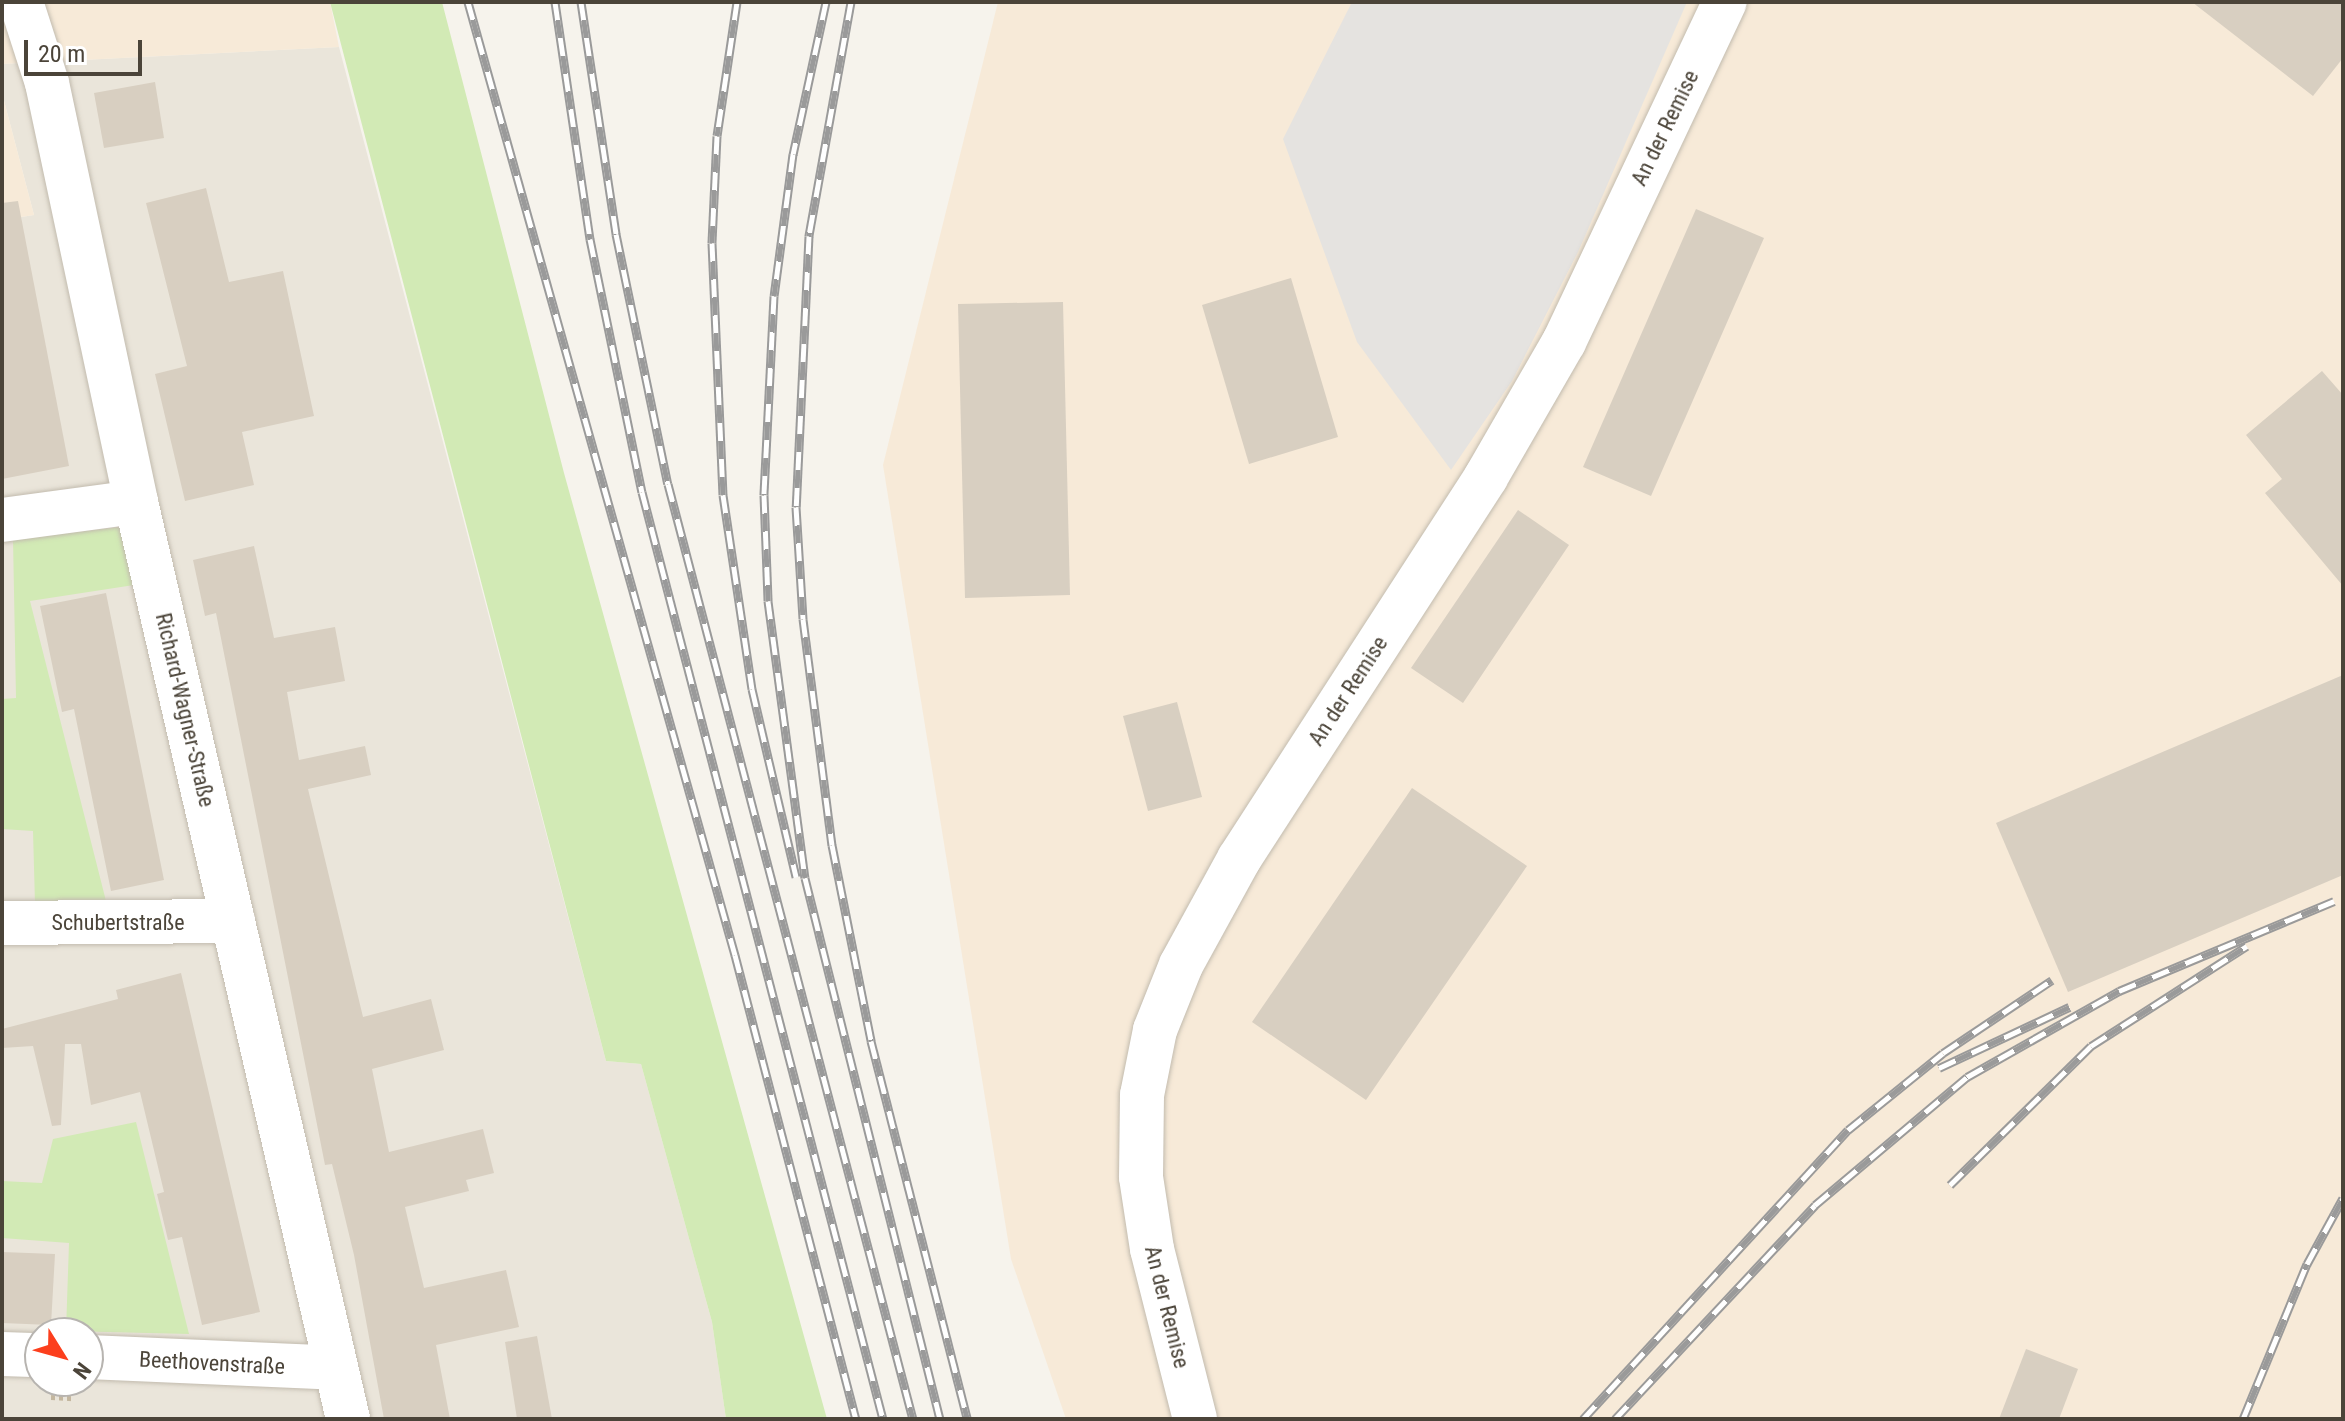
<!DOCTYPE html>
<html>
<head>
<meta charset="utf-8">
<style>
	body { margin:0 }
	#map { position:relative; width:2345px; height:1421px; overflow:hidden; background:#f6f3ec; font-family:"Roboto Condensed",sans-serif }
	div>[style] { position:absolute }
	.residential>* { inset:0; background:#eae5da }
	.commercial>* { inset:0; background:#f7ead8 }
	.green>* { inset:0; background:#d2eab5 }
	.parking>* { inset:0; background:#e5e3e0 }
	.building>* { inset:0; background:#d8cfc1 }
	.path>* { height:5px; margin-top:-2.5px; transform-origin:0; background:repeating-linear-gradient(90deg,#c4b79f 0 4px,transparent 0 8px) }
	.roads { filter:drop-shadow(0 0 2px #c2bbae) drop-shadow(0 0 2px #c2bbae) }
	.street>* { height:44px; margin:-22px; padding:0 22px; transform-origin:22px; border-radius:22px; background:#fff }
	.rail>* { height:9px; margin-top:-4.5px; transform-origin:0; background:repeating-linear-gradient(90deg,#fff 0 18px,#9a9a9a 0 36px); box-sizing:border-box; border-block:2px solid #9a9a9a }
	span { translate:-50% -50%; white-space:nowrap; text-align:center; line-height:1.15; -webkit-text-stroke:8px #fff; paint-order:stroke }
	.street-label { font-size:22px; color:#4b4439 }
	.frame { position:absolute; inset:0; border:4px solid #4b4439; pointer-events:none }
	.north { position:absolute; left:24px; top:1317px; width:80px; height:80px; box-sizing:border-box; background:#fff; border:2px solid #b7b4b0; border-radius:50%; rotate:127deg; font-size:22px; font-weight:700; line-height:32px; text-align:center; color:#4b4439 }
	.north::after { content:''; display:block; margin:auto; width:28px; height:36px; background:#fc3f1d; clip-path:polygon(50% 0,100% 100%,50% 72%,0 100%) }
	.scale { position:absolute; left:24px; top:40px; width:118px; height:36px; box-sizing:border-box; border:4px solid #4b4439; border-top:0; padding-left:10px; font-size:24px; line-height:28px; white-space:nowrap; color:#4b4439; -webkit-text-stroke:6px #fff; paint-order:stroke }
</style>
</head>
<body>
<div id="map">
	<div class="residential">
		<div style="clip-path:polygon(evenodd,339px 47px,606px 1061px,641px 1064px,712px 1322px,726px 1419px,2px 1419px,2px 220px,34px 215px,2px 93px,2px 64px,339px 47px,40px 1333px,88px 1333px,88px 1381px,40px 1381px,40px 1333px)"></div>
	</div>
	<div class="commercial">
		<div style="clip-path:polygon(2px 2px,330px 2px,339px 47px,2px 64px)"></div>
		<div style="clip-path:polygon(998px 2px,2343px 2px,2343px 1419px,1066px 1419px,1011px 1259px,883px 465px)"></div>
		<div style="clip-path:polygon(2px 93px,34px 215px,2px 220px)"></div>
	</div>
	<div class="green">
		<div style="clip-path:polygon(330px 2px,442px 2px,564px 473px,827px 1419px,726px 1419px,712px 1322px,641px 1064px,606px 1061px)"></div>
		<div style="clip-path:polygon(122px 527px,134px 585px,30px 601px,107px 905px,35px 904px,33px 831px,2px 829px,2px 699px,16px 698px,13px 539px)"></div>
		<div style="clip-path:polygon(136px 1122px,189px 1334px,66px 1331px,69px 1243px,2px 1238px,2px 1181px,42px 1183px,53px 1139px)"></div>
	</div>
	<div class="parking">
		<div style="clip-path:polygon(1352px 2px,1687px 2px,1578px 252px,1512px 381px,1451px 470px,1357px 342px,1283px 139px)"></div>
	</div>
	<div class="building">
		<div style="clip-path:polygon(2192px 2px,2343px 2px,2343px 58px,2313px 96px)"></div>
		<div style="clip-path:polygon(155px 82px,164px 138px,104px 148px,94px 93px)"></div>
		<div style="clip-path:polygon(206px 188px,229px 282px,283px 271px,314px 416px,242px 432px,254px 485px,185px 501px,155px 374px,187px 366px,146px 203px)"></div>
		<div style="clip-path:polygon(18px 201px,69px 466px,2px 479px,2px 203px)"></div>
		<div style="clip-path:polygon(1696px 209px,1764px 238px,1651px 496px,1583px 467px)"></div>
		<div style="clip-path:polygon(1291px 278px,1338px 437px,1249px 464px,1202px 305px)"></div>
		<div style="clip-path:polygon(1063px 302px,1070px 595px,965px 598px,958px 304px)"></div>
		<div style="clip-path:polygon(2322px 371px,2343px 395px,2343px 586px,2265px 493px,2282px 479px,2246px 435px)"></div>
		<div style="clip-path:polygon(1518px 510px,1569px 545px,1463px 703px,1411px 668px)"></div>
		<div style="clip-path:polygon(254px 546px,274px 638px,335px 627px,345px 681px,287px 692px,299px 760px,365px 746px,371px 775px,308px 789px,363px 1017px,431px 999px,444px 1050px,372px 1069px,389px 1152px,483px 1129px,494px 1173px,466px 1180px,469px 1191px,405px 1207px,424px 1288px,506px 1270px,519px 1327px,436px 1345px,450px 1419px,384px 1419px,354px 1255px,332px 1164px,325px 1165px,216px 613px,205px 616px,193px 560px)"></div>
		<div style="clip-path:polygon(106px 593px,164px 880px,111px 891px,74px 709px,62px 712px,40px 606px)"></div>
		<div style="clip-path:polygon(2343px 675px,2343px 875px,2068px 992px,1996px 823px)"></div>
		<div style="clip-path:polygon(1177px 702px,1202px 797px,1148px 811px,1123px 716px)"></div>
		<div style="clip-path:polygon(1412px 788px,1527px 866px,1366px 1100px,1252px 1022px)"></div>
		<div style="clip-path:polygon(181px 973px,260px 1312px,202px 1325px,182px 1237px,168px 1240px,157px 1194px,164px 1192px,140px 1092px,91px 1105px,81px 1044px,65px 1044px,61px 1125px,52px 1126px,33px 1046px,2px 1048px,2px 1029px,118px 999px,116px 990px)"></div>
		<div style="clip-path:polygon(2px 1252px,55px 1254px,51px 1325px,2px 1323px)"></div>
		<div style="clip-path:polygon(537px 1336px,552px 1419px,517px 1419px,505px 1342px)"></div>
		<div style="clip-path:polygon(2026px 1349px,2078px 1369px,2059px 1419px,1999px 1419px)"></div>
	</div>
	<div class="path">
		<div style="left:51px;top:1397px;width:22px;rotate:3deg"></div>
	</div>
	<div class="roads">
		<div class="street">
			<div style="left:21px;top:2px;width:85px;rotate:72.2deg"></div>
			<div style="left:47px;top:83px;width:428px;rotate:78deg"></div>
			<div style="left:136px;top:502px;width:941px;rotate:76.98deg"></div>
			<div style="left:2px;top:520px;width:135px;rotate:-7.7deg"></div>
			<div style="left:2px;top:923px;width:231px;rotate:-0.5deg"></div>
			<div style="left:2px;top:1354px;width:38px;rotate:2deg"></div>
			<div style="left:88px;top:1357px;width:248px;rotate:2.5deg"></div>
			<div style="left:1195px;top:1419px;width:175px;rotate:-104.2deg"></div>
			<div style="left:1152px;top:1249px;width:73px;rotate:-98.7deg"></div>
			<div style="left:1141px;top:1177px;width:82px;rotate:-89.3deg"></div>
			<div style="left:1142px;top:1095px;width:66px;rotate:-78.7deg"></div>
			<div style="left:1155px;top:1030px;width:70px;rotate:-68.2deg"></div>
			<div style="left:1181px;top:965px;width:121px;rotate:-61.3deg"></div>
			<div style="left:1239px;top:859px;width:455px;rotate:-57.1deg"></div>
			<div style="left:1486px;top:477px;width:156px;rotate:-60deg"></div>
			<div style="left:1564px;top:342px;width:376px;rotate:-64.7deg"></div>
		</div>
	</div>
	<div class="rail">
		<div style="left:468px;top:2px;width:990px;rotate:74.35deg"></div>
		<div style="left:735px;top:955px;width:480px;rotate:75.4deg"></div>
		<div style="left:555px;top:2px;width:240px;rotate:81.6deg"></div>
		<div style="left:590px;top:239px;width:258px;rotate:78.4deg"></div>
		<div style="left:642px;top:492px;width:958px;rotate:75.43deg"></div>
		<div style="left:581px;top:2px;width:235px;rotate:81.4deg"></div>
		<div style="left:616px;top:234px;width:255px;rotate:78.3deg"></div>
		<div style="left:668px;top:484px;width:967px;rotate:75.32deg"></div>
		<div style="left:737px;top:2px;width:135px;rotate:98.5deg"></div>
		<div style="left:717px;top:136px;width:107px;rotate:92.7deg"></div>
		<div style="left:712px;top:243px;width:252px;rotate:87.5deg"></div>
		<div style="left:723px;top:495px;width:196px;rotate:81.5deg"></div>
		<div style="left:752px;top:689px;width:193px;rotate:76.8deg"></div>
		<div style="left:826px;top:2px;width:156px;rotate:102.2deg"></div>
		<div style="left:793px;top:154px;width:143px;rotate:97.6deg"></div>
		<div style="left:774px;top:296px;width:199px;rotate:92.9deg"></div>
		<div style="left:764px;top:495px;width:106px;rotate:87.8deg"></div>
		<div style="left:768px;top:601px;width:279px;rotate:82.4deg"></div>
		<div style="left:805px;top:878px;width:558px;rotate:75.99deg"></div>
		<div style="left:851px;top:2px;width:238px;rotate:100.2deg"></div>
		<div style="left:809px;top:236px;width:271px;rotate:92.7deg"></div>
		<div style="left:796px;top:507px;width:112px;rotate:86.4deg"></div>
		<div style="left:803px;top:619px;width:228px;rotate:82.7deg"></div>
		<div style="left:832px;top:845px;width:200px;rotate:78.7deg"></div>
		<div style="left:871px;top:1041px;width:390px;rotate:75.7deg"></div>
		<div style="left:1939px;top:1068px;width:144px;rotate:-25.1deg"></div>
		<div style="left:1950px;top:1185px;width:198px;rotate:-44.6deg"></div>
		<div style="left:2091px;top:1046px;width:185px;rotate:-32.7deg"></div>
		<div style="left:1583px;top:1419px;width:392px;rotate:-47.5deg"></div>
		<div style="left:1848px;top:1130px;width:122px;rotate:-39deg"></div>
		<div style="left:1943px;top:1053px;width:131px;rotate:-33.8deg"></div>
		<div style="left:1615px;top:1419px;width:293px;rotate:-46.9deg"></div>
		<div style="left:1815px;top:1205px;width:199px;rotate:-40.1deg"></div>
		<div style="left:1967px;top:1077px;width:175px;rotate:-29.5deg"></div>
		<div style="left:2119px;top:991px;width:233px;rotate:-22.7deg"></div>
		<div style="left:2243px;top:1419px;width:168px;rotate:-67.6deg"></div>
		<div style="left:2307px;top:1264px;width:75px;rotate:-61.4deg"></div>
	</div>
	<div class="street-label">
		<span style="left:1665px;top:128px;rotate:-64deg">An der Remise</span>
		<span style="left:1348px;top:691px;rotate:-57deg">An der Remise</span>
		<span style="left:185px;top:710px;rotate:77deg">Richard-Wagner-Straße</span>
		<span style="left:118px;top:923px">Schubertstraße</span>
		<span style="left:1167px;top:1307px;rotate:76deg">An der Remise</span>
		<span style="left:212px;top:1363px;rotate:3deg">Beethovenstraße</span>
	</div>
	<div class="frame"></div>
	<div class="north">N</div>
	<div class="scale">20 m</div>
</div>
</body>
</html>
